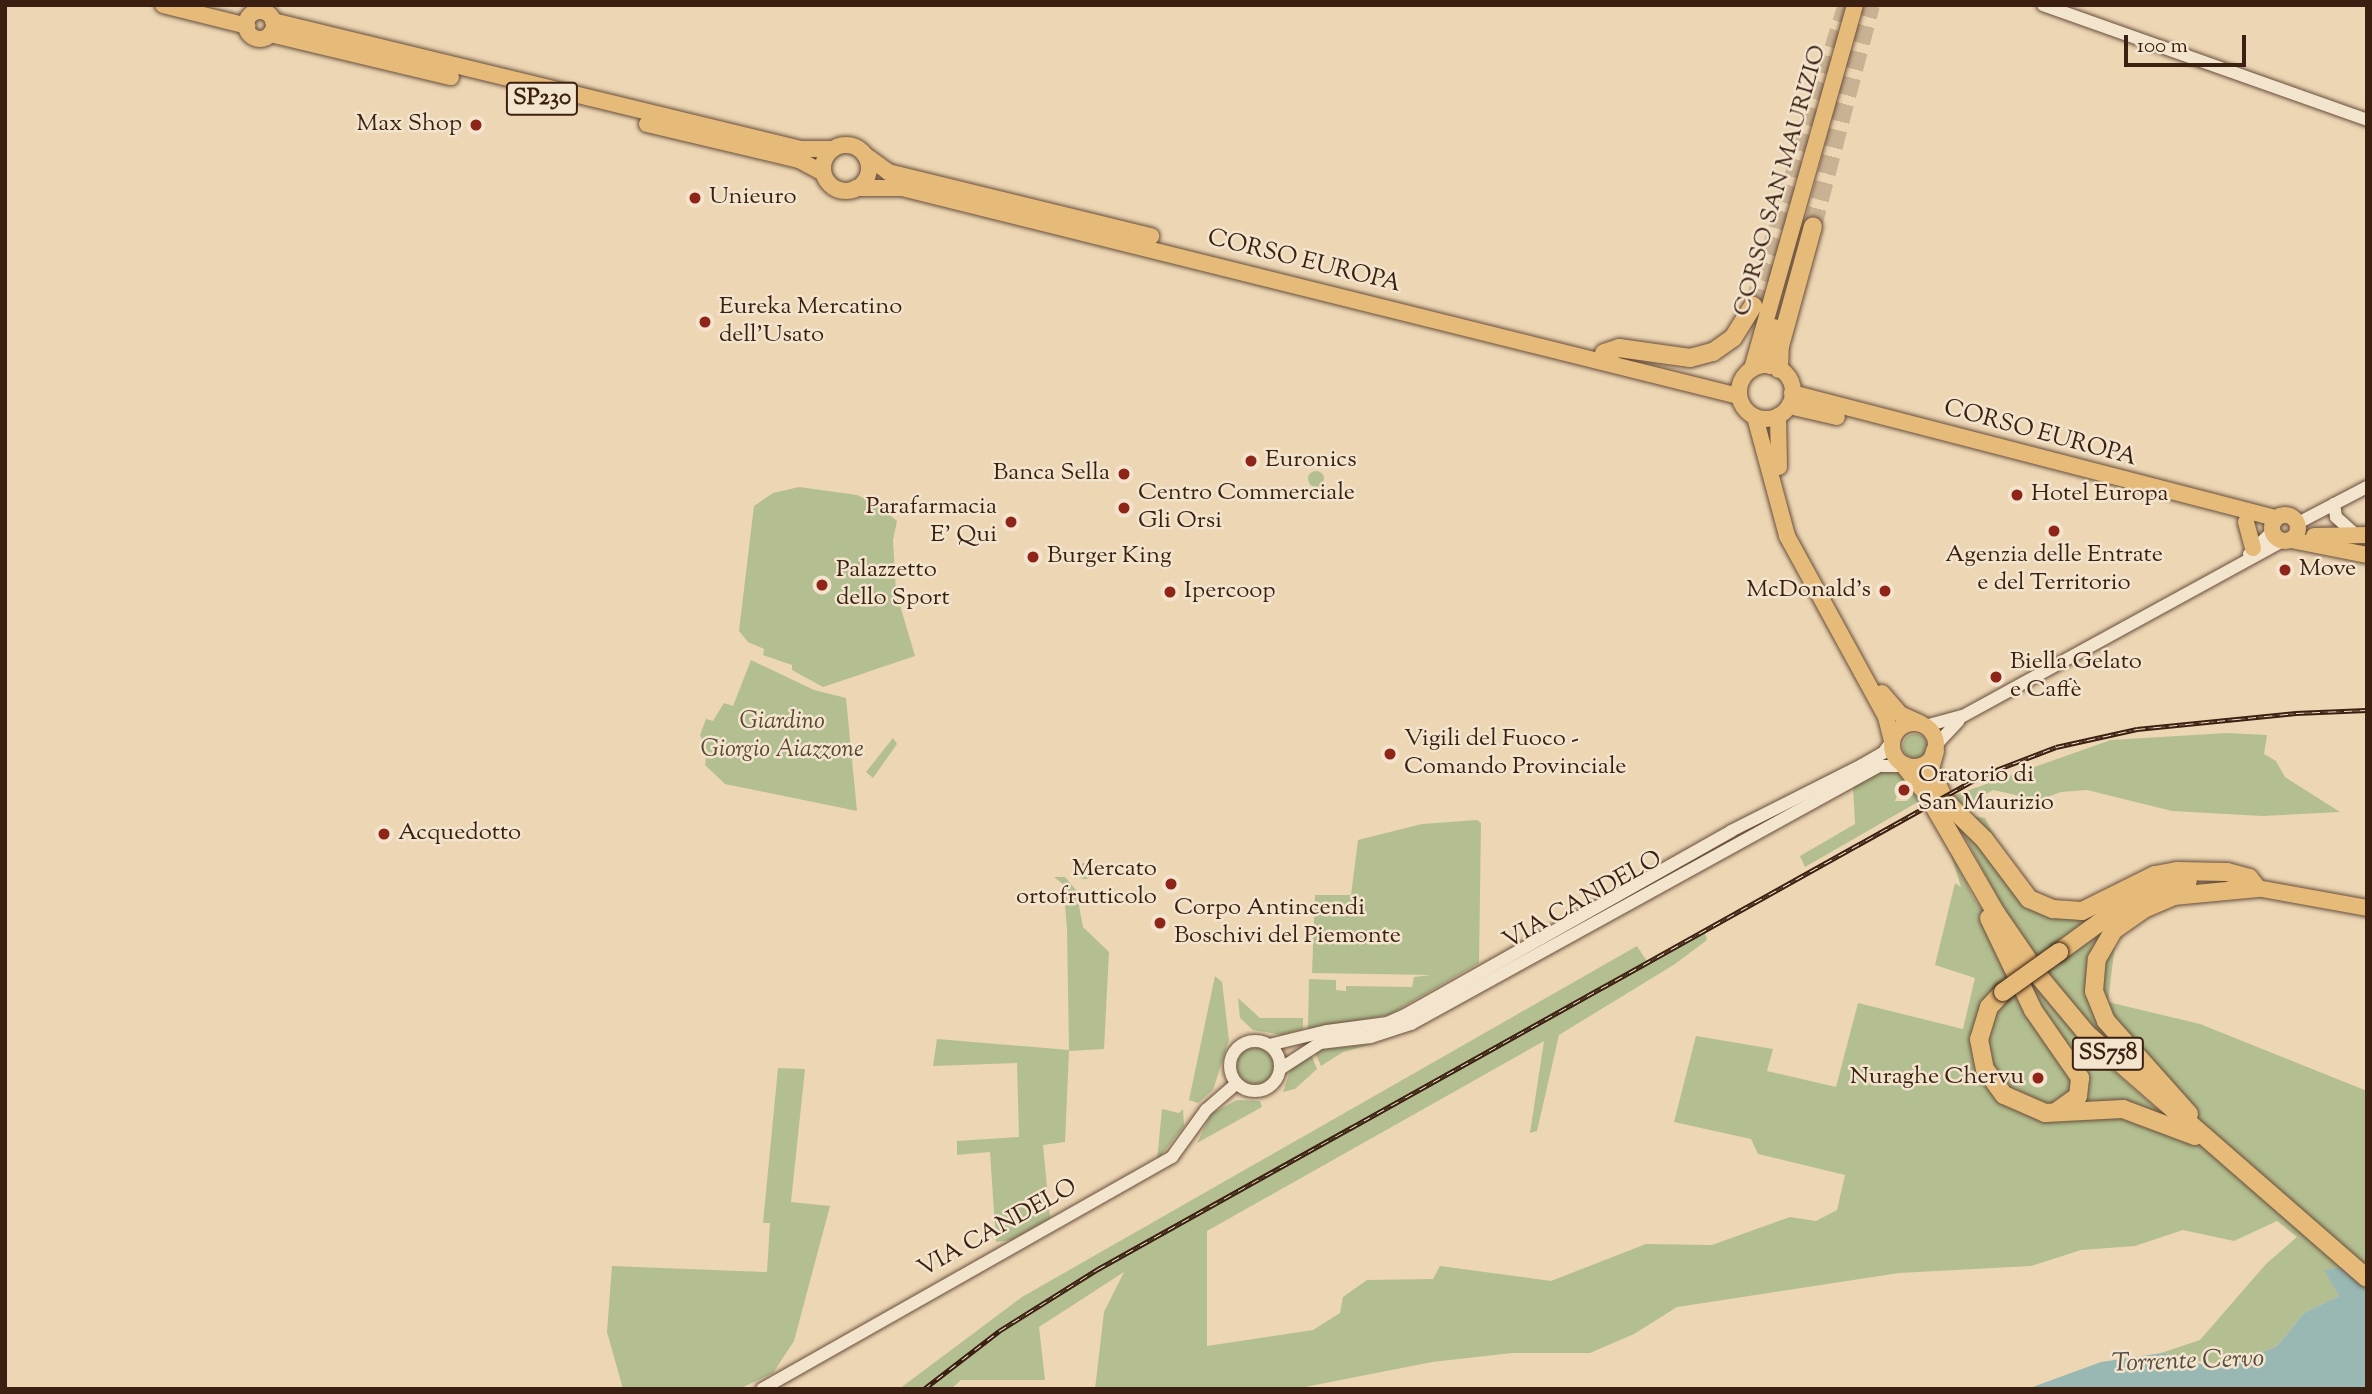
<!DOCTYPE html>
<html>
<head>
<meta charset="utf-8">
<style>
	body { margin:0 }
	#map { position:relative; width:2372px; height:1394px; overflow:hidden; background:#ecd6b4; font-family:"Sorts Mill Goudy",serif }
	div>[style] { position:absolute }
	.green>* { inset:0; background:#b3bf90 }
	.round { border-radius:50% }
	.water>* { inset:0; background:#99b8b3 }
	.highway-tunnel>* { height:18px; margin-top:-9px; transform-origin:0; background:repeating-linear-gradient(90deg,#c9b193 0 18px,transparent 0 27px) }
	.roads { filter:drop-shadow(0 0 2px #674d3a) drop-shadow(0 0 2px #674d3a) }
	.minor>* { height:12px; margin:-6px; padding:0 6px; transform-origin:6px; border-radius:6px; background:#f3e4ce }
	.minor>.ring { margin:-6px; padding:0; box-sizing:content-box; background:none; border:12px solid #f3e4ce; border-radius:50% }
	.major>* { height:16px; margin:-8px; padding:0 8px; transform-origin:8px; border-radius:8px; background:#e6bb7a }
	.major>.ring { margin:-8px; padding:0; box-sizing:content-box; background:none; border:16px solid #e6bb7a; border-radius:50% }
	.highway>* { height:18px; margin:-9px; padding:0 9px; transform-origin:9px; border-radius:9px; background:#e6bb7a }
	.rail>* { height:5px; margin-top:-2.5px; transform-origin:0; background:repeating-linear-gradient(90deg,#f3e4ce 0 8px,#3b1f11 0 16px); box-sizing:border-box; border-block:2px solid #3b1f11 }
	.bridges { filter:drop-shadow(0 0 2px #3b1f11) drop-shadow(0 0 2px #3b1f11) }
	.highway-bridge>* { height:18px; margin:-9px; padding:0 9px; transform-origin:9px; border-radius:9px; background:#e6bb7a }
	.dots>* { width:19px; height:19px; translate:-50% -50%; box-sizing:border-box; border:4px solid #f3e4ce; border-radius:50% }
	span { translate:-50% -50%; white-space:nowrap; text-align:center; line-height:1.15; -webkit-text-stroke:5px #f3e4ce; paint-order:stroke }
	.shield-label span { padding:2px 5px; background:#f3e4ce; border:2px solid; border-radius:5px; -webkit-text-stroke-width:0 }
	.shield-label { font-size:23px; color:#3b1f11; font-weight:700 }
	.poi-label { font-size:24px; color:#3b1f11 }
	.right { translate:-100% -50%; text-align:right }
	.left { translate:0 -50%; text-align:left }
	.street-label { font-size:24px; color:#3b1f11 }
	.park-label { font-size:24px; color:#594731; font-style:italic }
	.water-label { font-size:26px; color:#574d42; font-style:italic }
	.frame { position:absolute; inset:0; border:7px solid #3b1f11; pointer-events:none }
	.scale { position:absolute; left:2124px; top:35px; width:122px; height:32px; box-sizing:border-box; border:4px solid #3b1f11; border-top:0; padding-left:9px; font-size:21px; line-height:24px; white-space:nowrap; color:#3b1f11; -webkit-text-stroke:5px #f3e4ce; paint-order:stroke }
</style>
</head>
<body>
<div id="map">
	<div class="green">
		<div class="round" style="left:1308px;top:471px;width:16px;height:16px"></div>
		<div style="clip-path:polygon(799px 487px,857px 495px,875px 503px,897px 521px,893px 540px,896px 592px,915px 656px,823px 687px,792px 670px,792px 665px,763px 655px,764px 649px,748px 642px,739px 631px,754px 506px,773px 493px)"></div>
		<div style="clip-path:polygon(751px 660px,814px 690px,846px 698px,857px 811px,725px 784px,705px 765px,707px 750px,700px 735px,706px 719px,713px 721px,724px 703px,733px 706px)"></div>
		<div style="clip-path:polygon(2227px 733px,2267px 735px,2264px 754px,2276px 761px,2285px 777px,2340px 812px,2262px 816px,2172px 811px,2087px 790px,2061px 792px,2039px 800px,1993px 790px,1962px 807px,1955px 795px,2111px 740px)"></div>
		<div class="round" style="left:1903px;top:734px;width:24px;height:24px"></div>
		<div style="clip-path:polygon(893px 738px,897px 744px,873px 778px,866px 772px)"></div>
		<div style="clip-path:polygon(evenodd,1884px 770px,1909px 776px,1923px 799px,1805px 867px,1800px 856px,1855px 824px,1853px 786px,1884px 770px,1902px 782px,1915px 792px,1907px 801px,1895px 801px,1902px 782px)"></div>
		<div style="clip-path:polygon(1952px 813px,1985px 818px,2020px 886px,2055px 903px,2074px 903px,2131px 881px,2115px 944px,2108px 1002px,2200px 1024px,2367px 1091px,2367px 1263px,2325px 1270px,2339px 1296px,2304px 1313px,2277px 1346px,2230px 1365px,2155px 1355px,2200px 1340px,2266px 1264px,2297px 1237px,2277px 1221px,2234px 1241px,2183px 1230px,2135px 1246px,2081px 1250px,2031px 1266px,1899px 1273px,1677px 1307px,1634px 1334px,1590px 1353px,1512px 1353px,1432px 1362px,1295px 1389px,1095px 1389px,1104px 1312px,1124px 1272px,1039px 1327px,1045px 1380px,961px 1380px,951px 1389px,899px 1389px,1022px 1297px,1637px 946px,1648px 963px,1705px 933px,1707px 940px,1675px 964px,1559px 1035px,1537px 1131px,1530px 1133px,1544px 1041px,1207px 1231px,1207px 1346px,1313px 1330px,1340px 1313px,1343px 1297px,1367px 1280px,1433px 1279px,1440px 1266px,1551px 1281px,1646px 1244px,1712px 1245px,1790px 1217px,1816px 1221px,1837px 1210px,1845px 1175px,1758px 1154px,1751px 1139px,1674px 1122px,1696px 1036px,1773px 1049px,1767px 1071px,1836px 1087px,1858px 1003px,1963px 1029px,1975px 978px,1935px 965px,1955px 883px,1961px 887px,1949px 849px,1973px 897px,2085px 1046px,2189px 1137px,2172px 1110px,2042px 980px)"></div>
		<div style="clip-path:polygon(1477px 820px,1481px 823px,1479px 963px,1389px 1015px,1308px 1029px,1309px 979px,1336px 980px,1336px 990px,1346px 991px,1346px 986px,1412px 987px,1414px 977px,1431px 975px,1312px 973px,1315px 895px,1351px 895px,1358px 840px,1422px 824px)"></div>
		<div class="round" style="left:1077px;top:863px;width:16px;height:16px"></div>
		<div style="clip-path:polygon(1054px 877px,1065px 877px,1076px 890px,1083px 927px,1109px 952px,1104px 1049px,1069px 1051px,1065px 1142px,1043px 1145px,1050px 1218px,1011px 1240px,996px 1242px,990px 1152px,957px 1155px,957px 1141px,1019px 1137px,1017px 1063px,933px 1066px,937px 1039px,1069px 1050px,1067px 928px,1063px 884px)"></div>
		<div style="clip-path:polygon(1215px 976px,1222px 982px,1229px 1040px,1213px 1090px,1198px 1103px,1189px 1100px)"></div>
		<div style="clip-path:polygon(1238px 998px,1260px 1018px,1303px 1018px,1303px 1029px,1282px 1035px,1253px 1030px,1240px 1018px)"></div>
		<div style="clip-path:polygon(1373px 1044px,1343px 1052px,1321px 1066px,1314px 1050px)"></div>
		<div class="round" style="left:1237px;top:1048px;width:36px;height:36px"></div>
		<div style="clip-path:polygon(1310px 1052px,1317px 1069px,1295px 1089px,1283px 1092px,1291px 1068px)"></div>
		<div style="clip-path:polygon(778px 1068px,805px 1069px,791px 1202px,830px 1206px,794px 1341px,773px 1373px,739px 1389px,623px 1389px,607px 1332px,612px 1266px,767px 1272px,770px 1223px,763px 1223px)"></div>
		<div style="clip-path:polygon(1237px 1100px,1260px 1101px,1262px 1107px,1197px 1143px,1211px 1114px)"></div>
		<div style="clip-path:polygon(1162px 1109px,1179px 1113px,1183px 1109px,1184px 1126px,1157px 1161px)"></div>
	</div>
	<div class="water">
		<div style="clip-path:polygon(2367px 1263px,2367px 1389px,2027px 1389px,2101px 1362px,2162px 1353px,2200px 1364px,2230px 1365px,2277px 1346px,2304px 1313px,2339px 1296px,2324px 1270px)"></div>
	</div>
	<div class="highway-tunnel">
		<div style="left:1813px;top:226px;width:228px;rotate:-75.3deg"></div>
		<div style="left:1753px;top:306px;width:315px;rotate:-72.7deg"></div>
	</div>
	<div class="roads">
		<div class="minor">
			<div style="left:2043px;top:5px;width:344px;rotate:19.5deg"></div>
			<div style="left:263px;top:11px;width:6px;rotate:-72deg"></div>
			<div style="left:2334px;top:504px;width:13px;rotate:81deg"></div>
			<div style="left:2336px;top:517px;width:24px;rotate:42deg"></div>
			<div style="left:2298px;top:523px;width:78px;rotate:-27.6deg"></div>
			<div style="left:2249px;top:554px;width:33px;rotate:-44deg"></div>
			<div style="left:1925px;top:726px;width:39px;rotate:-15deg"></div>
			<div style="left:1963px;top:716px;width:365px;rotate:-28.7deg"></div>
			<div style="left:1936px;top:745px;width:33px;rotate:-47deg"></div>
			<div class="ring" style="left:1230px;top:1041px;width:38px;height:38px"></div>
			<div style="left:1269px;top:1045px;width:60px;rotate:-13.6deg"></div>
			<div style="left:1327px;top:1031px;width:61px;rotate:-7.6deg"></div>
			<div style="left:1387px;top:1023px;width:20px;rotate:-24deg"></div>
			<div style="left:1405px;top:1015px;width:374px;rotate:-29.4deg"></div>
			<div style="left:1731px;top:831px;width:147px;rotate:-26.7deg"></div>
			<div style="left:1862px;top:765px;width:24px;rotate:-30deg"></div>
			<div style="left:1883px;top:753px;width:15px;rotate:-53deg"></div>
			<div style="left:1280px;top:1069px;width:48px;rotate:-33deg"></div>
			<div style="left:1320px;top:1043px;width:51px;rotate:-6.7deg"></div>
			<div style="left:1371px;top:1037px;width:42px;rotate:-18deg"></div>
			<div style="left:1411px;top:1024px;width:534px;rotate:-28.87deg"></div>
			<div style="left:1879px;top:766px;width:26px"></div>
			<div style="left:762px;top:1389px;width:471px;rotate:-29.5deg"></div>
			<div style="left:1172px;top:1157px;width:58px;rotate:-54.1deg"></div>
			<div style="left:1206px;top:1110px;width:40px;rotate:-41deg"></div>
		</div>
		<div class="major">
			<div style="left:163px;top:5px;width:87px;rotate:14deg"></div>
			<div class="ring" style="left:246px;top:11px;width:12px;height:12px"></div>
			<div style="left:273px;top:21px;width:543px;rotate:13.63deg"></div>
			<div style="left:801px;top:149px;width:32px"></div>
			<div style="left:270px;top:34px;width:186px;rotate:13.4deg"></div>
			<div style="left:647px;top:124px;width:156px;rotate:13.3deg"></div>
			<div style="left:799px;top:160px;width:27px;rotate:28deg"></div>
			<div class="ring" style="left:823px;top:145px;width:30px;height:30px"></div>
			<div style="left:865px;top:155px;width:29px;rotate:36deg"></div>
			<div style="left:888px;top:172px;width:271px;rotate:13.7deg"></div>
			<div style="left:856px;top:188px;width:46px"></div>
			<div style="left:902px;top:188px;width:862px;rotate:13.96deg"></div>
			<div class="ring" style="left:1739px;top:365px;width:38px;height:38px"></div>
			<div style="left:1770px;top:366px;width:39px;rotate:-83deg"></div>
			<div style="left:1752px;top:369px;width:378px;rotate:-74.2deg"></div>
			<div style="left:1792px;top:393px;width:500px;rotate:14.5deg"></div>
			<div style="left:1789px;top:406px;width:49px;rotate:12.9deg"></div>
			<div style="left:1778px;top:416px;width:51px;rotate:88.9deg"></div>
			<div style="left:1755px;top:417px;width:123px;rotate:74.9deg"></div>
			<div style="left:1787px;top:536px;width:206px;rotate:61.3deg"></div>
			<div style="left:1886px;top:717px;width:25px;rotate:76deg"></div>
			<div class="ring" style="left:2272px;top:515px;width:10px;height:10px"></div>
			<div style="left:2246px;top:522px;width:27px;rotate:75deg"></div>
			<div style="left:2314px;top:536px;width:53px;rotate:-1.1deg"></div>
			<div style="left:2291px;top:540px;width:77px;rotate:11.2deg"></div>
			<div style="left:1882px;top:693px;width:28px;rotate:49deg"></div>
			<div style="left:1900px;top:714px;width:22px;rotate:24deg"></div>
			<div class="ring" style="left:1892px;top:723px;width:28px;height:28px"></div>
			<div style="left:2257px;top:888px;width:112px;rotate:10.3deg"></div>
		</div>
		<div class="highway">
			<div style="left:1604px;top:353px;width:16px;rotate:-18deg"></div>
			<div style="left:1619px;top:348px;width:72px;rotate:8deg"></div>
			<div style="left:1690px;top:358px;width:24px;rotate:-15deg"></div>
			<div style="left:1713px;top:352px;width:24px;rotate:-35deg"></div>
			<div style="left:1733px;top:338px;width:38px;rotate:-58deg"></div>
			<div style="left:1779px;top:369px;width:23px;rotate:-88deg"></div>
			<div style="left:1780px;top:346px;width:124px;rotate:-74.6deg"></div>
			<div style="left:1935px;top:751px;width:19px;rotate:106deg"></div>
			<div style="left:1930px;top:769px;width:40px;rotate:65deg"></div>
			<div style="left:1905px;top:766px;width:36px;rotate:52deg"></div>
			<div style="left:1927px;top:794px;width:138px;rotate:59.9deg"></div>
			<div style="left:1996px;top:913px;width:81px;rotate:55.5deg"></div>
			<div style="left:2042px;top:980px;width:70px;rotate:50.2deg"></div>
			<div style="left:2087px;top:1034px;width:371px;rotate:41.1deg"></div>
			<div style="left:1946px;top:802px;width:53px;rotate:44.2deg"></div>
			<div style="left:1984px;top:839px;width:75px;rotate:53.1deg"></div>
			<div style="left:2029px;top:899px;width:26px;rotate:23deg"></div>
			<div style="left:2053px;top:909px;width:29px;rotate:4deg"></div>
			<div style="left:2082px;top:911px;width:81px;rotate:-26.3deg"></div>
			<div style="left:2155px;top:875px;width:22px;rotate:-10deg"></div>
			<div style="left:2177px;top:871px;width:50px;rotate:1.1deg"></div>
			<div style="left:2227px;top:872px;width:23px;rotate:15deg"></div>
			<div style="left:2249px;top:878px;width:13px;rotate:51deg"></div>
			<div style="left:1989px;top:918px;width:102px;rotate:64.4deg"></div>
			<div style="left:2033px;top:1010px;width:83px;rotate:55.3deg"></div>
			<div style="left:2080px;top:1078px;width:18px;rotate:96deg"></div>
			<div style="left:2078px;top:1096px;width:27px;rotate:144deg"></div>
			<div style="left:2059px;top:952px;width:87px;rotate:-36.1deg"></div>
			<div style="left:2129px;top:901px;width:62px;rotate:-18.7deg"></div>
			<div style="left:2003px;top:992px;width:21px;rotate:133deg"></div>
			<div style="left:1989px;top:1007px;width:34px;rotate:107deg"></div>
			<div style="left:1979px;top:1039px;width:31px;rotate:79deg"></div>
			<div style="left:1985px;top:1069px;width:32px;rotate:54deg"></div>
			<div style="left:2004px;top:1095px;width:45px;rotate:23.7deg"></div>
			<div style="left:2045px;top:1113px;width:78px;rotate:-2.9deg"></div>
			<div style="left:2123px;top:1109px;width:77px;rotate:20.6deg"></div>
			<div style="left:2189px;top:1114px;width:125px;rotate:-131.7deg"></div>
			<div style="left:2106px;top:1021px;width:32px;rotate:-112deg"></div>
			<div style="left:2094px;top:991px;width:32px;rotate:-85deg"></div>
			<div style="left:2097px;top:959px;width:34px;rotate:-60deg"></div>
			<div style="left:2114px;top:930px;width:39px;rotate:-35deg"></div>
			<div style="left:2146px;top:908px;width:30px;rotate:-23deg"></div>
			<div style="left:2174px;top:896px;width:83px;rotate:-5.5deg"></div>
		</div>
	</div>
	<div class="rail">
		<div style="left:924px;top:1389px;width:95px;rotate:-37.7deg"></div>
		<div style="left:999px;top:1331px;width:117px;rotate:-32.1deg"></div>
		<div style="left:1098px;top:1269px;width:1014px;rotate:-29.17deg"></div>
		<div style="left:1983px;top:775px;width:78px;rotate:-21deg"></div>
		<div style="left:2056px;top:747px;width:83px;rotate:-12.5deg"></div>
		<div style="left:2137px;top:729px;width:160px;rotate:-5.7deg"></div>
		<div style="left:2296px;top:713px;width:71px;rotate:-2.4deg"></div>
	</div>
	<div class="bridges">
		<div class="highway-bridge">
			<div style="left:2003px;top:992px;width:69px;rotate:-35.5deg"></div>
		</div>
	</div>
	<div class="dots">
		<div style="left:476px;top:125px;background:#8f2418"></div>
		<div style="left:695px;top:198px;background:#8f2418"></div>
		<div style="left:705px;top:322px;background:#8f2418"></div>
		<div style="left:1251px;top:461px;background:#8f2418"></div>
		<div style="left:1124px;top:474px;background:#8f2418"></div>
		<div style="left:2017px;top:495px;background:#8f2418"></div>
		<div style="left:1124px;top:508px;background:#8f2418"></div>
		<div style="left:1011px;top:522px;background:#8f2418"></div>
		<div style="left:2054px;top:531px;background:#8f2418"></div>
		<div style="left:1033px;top:557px;background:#8f2418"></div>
		<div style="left:2285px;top:570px;background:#8f2418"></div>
		<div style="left:822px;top:585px;background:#8f2418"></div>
		<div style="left:1885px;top:591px;background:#8f2418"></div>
		<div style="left:1170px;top:592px;background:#8f2418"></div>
		<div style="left:1996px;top:677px;background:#8f2418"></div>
		<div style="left:1390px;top:754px;background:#8f2418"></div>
		<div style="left:1904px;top:790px;background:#8f2418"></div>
		<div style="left:384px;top:834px;background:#8f2418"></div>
		<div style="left:1171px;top:884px;background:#8f2418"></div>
		<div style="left:1160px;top:923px;background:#8f2418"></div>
		<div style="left:2038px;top:1078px;background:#8f2418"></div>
	</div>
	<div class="shield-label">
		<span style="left:542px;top:99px">SP230</span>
		<span style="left:2108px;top:1054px">SS758</span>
	</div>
	<div class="poi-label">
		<span class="right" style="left:462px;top:125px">Max Shop</span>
		<span class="left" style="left:709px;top:198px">Unieuro</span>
		<span class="left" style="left:719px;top:322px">Eureka Mercatino<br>dell'Usato</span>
		<span class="left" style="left:1265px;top:461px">Euronics</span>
		<span class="right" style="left:1110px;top:474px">Banca Sella</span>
		<span class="left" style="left:1138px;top:508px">Centro Commerciale<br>Gli Orsi</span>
		<span class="left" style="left:2031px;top:495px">Hotel Europa</span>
		<span class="right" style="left:997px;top:522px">Parafarmacia<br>E' Qui</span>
		<span style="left:2054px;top:570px">Agenzia delle Entrate<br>e del Territorio</span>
		<span class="left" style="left:1047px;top:557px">Burger King</span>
		<span class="left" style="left:2299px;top:570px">Move</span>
		<span class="left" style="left:836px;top:585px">Palazzetto<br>dello Sport</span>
		<span class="right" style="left:1871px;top:591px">McDonald's</span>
		<span class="left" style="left:1184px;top:592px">Ipercoop</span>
		<span class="left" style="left:2010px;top:677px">Biella Gelato<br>e Caffè</span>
		<span class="left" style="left:1404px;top:754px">Vigili del Fuoco -<br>Comando Provinciale</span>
		<span class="left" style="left:1918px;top:790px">Oratorio di<br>San Maurizio</span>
		<span class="left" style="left:398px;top:834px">Acquedotto</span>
		<span class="right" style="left:1157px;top:884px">Mercato<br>ortofrutticolo</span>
		<span class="left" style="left:1174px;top:923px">Corpo Antincendi<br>Boschivi del Piemonte</span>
		<span class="right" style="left:2024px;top:1078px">Nuraghe Chervu</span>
	</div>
	<div class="street-label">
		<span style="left:1781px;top:181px;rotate:-74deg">CORSO SAN MAURIZIO</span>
		<span style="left:1304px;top:262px;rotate:14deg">CORSO EUROPA</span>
		<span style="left:2040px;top:434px;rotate:15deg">CORSO EUROPA</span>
		<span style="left:1583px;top:901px;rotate:-29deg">VIA CANDELO</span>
		<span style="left:998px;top:1229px;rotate:-29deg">VIA CANDELO</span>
	</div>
	<div class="park-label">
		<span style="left:782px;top:737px">Giardino<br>Giorgio Aiazzone</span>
	</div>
	<div class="water-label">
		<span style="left:2188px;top:1362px;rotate:-2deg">Torrente Cervo</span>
	</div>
	<div class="frame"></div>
	<div class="scale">100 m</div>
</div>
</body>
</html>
